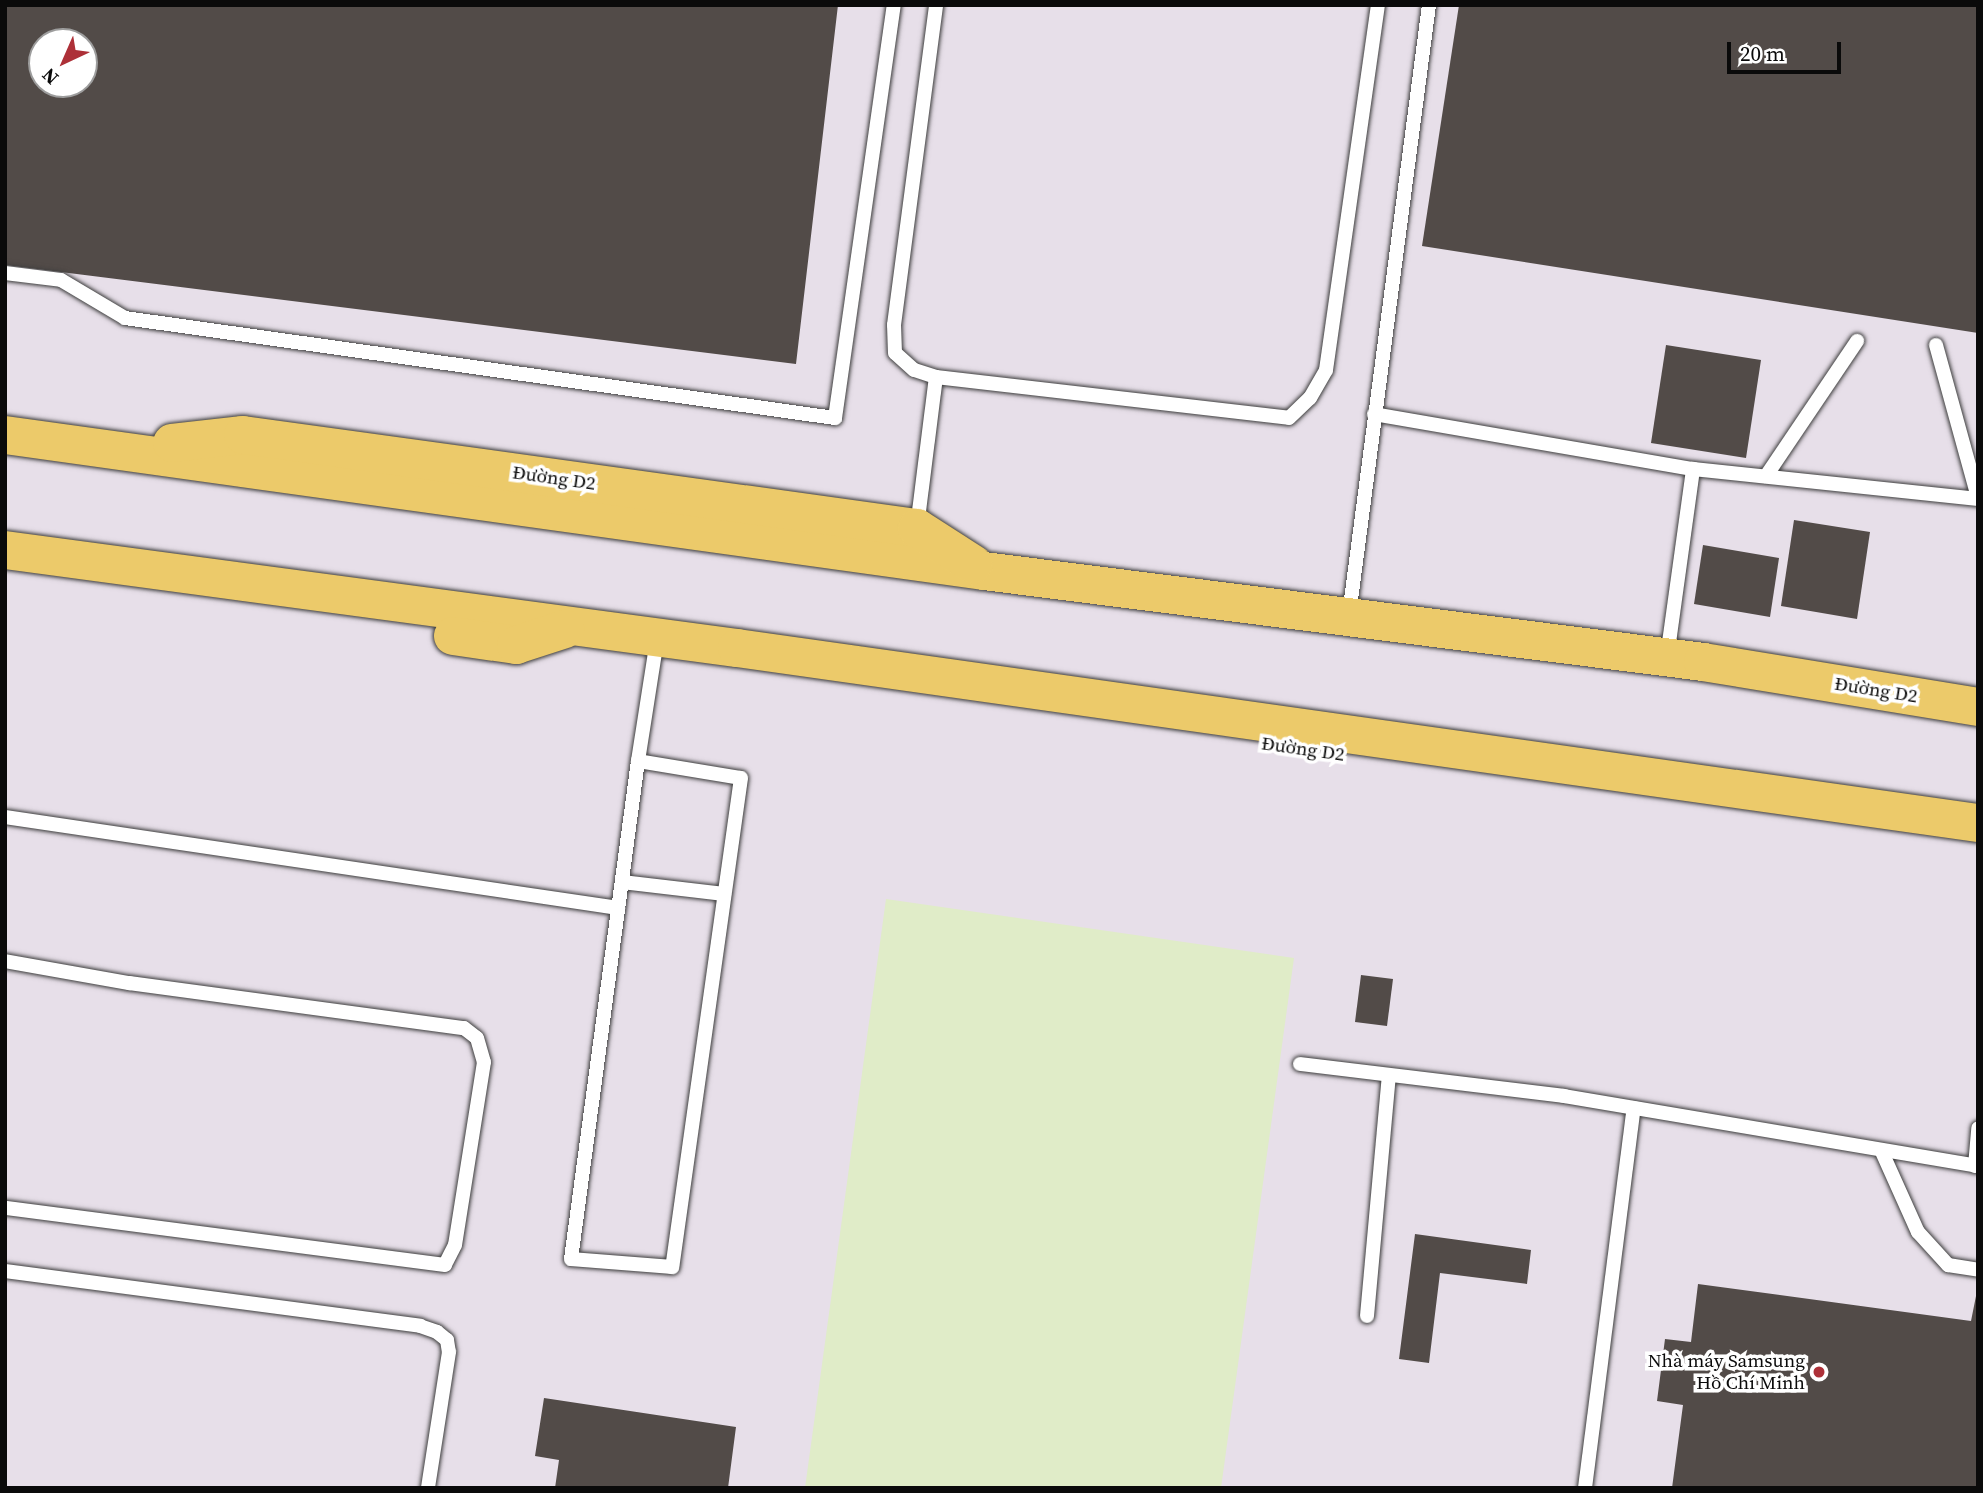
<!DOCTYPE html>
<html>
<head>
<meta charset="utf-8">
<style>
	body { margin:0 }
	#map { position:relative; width:1983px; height:1493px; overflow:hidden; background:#fdf9e9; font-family:"Source Serif 4",serif }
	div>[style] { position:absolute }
	.industrial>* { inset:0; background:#e7dfe9 }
	.pitch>* { inset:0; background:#e0ecc8 }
	.building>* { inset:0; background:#524b48 }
	.roads { filter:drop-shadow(0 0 2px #3d3d3d) drop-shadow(0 0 2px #3d3d3d) }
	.lane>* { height:14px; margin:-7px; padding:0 7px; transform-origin:7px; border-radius:7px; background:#fff }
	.primary>* { height:38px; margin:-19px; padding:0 19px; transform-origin:19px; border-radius:19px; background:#ecca6a }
	.dots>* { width:19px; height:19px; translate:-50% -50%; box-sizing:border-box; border:4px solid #fff; border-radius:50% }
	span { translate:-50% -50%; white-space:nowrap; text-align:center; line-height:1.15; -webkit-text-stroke:7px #fff; paint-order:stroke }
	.street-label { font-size:19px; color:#0a0a0a }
	.poi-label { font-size:19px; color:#0a0a0a }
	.right { translate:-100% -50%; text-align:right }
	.frame { position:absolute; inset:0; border:7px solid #0a0a0a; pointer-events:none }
	.north { position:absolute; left:28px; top:28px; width:70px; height:70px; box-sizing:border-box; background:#fff; border:2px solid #9d9d9d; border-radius:50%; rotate:224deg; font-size:19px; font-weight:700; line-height:28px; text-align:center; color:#0a0a0a }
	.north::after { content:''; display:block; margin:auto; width:24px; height:32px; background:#ad3038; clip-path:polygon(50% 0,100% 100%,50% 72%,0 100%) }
	.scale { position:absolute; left:1727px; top:42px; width:114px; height:32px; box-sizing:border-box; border:4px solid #0a0a0a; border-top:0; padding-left:9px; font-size:21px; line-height:24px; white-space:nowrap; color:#0a0a0a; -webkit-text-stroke:5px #fff; paint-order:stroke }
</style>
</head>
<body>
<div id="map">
	<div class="industrial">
		<div style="clip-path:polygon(evenodd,5px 5px,1978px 5px,1978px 1488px,5px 1488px,5px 5px,42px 42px,84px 42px,84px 84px,42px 84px,42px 42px)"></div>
	</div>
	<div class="pitch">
		<div style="clip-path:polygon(886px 899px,1294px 958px,1221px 1488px,805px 1488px)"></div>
	</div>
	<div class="building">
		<div style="clip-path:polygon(evenodd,5px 5px,838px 5px,796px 364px,5px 265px,5px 5px,42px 42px,84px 42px,84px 84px,42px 84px,42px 42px)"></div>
		<div style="clip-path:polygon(1459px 5px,1978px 5px,1978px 333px,1422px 246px)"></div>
		<div style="clip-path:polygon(1666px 345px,1761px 360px,1746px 458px,1651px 443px)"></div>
		<div style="clip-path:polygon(1794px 520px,1870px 532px,1857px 619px,1781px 606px)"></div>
		<div style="clip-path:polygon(1703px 545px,1779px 558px,1770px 617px,1694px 604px)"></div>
		<div style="clip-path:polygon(1361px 975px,1393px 979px,1387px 1026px,1355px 1022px)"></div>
		<div style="clip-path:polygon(1415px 1234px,1531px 1250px,1527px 1284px,1440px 1273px,1429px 1363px,1399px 1359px)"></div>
		<div style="clip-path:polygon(1698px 1284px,1971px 1321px,1978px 1286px,1978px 1488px,1672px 1488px,1683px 1405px,1657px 1401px,1665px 1339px,1691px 1342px)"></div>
		<div style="clip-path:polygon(544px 1398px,736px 1427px,728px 1488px,555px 1488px,559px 1460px,535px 1456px)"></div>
	</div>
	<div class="roads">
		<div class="lane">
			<div style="left:5px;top:273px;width:56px;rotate:7.1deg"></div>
			<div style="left:61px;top:280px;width:74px;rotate:30.7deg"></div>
			<div style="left:125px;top:318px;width:717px;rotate:8.02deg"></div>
			<div style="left:835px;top:418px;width:417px;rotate:-81.9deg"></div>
			<div style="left:1936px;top:345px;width:158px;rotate:74.6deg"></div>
			<div style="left:936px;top:377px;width:355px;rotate:6.6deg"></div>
			<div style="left:1289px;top:418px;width:29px;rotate:-44deg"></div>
			<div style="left:1310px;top:398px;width:32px;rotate:-60deg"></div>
			<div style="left:1326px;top:370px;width:369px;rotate:-81.9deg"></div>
			<div style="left:1374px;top:414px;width:324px;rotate:9.8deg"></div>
			<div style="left:1766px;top:476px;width:163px;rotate:-56deg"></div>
			<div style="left:917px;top:527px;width:151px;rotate:-82.8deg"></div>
			<div style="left:936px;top:377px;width:23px;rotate:-162deg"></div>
			<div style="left:914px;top:370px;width:25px;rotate:-138deg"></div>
			<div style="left:895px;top:353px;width:28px;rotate:-92deg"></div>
			<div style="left:894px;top:325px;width:323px;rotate:-82.5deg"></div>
			<div style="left:1349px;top:615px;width:615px;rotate:-82.53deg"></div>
			<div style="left:1667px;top:657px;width:190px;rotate:-82.1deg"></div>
			<div style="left:1693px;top:469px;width:287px;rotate:6deg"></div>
			<div style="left:638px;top:761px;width:104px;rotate:9.4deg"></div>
			<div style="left:741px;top:778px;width:494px;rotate:98deg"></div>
			<div style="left:672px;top:1267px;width:101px;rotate:-175.5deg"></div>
			<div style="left:571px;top:1259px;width:502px;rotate:-82.34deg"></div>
			<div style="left:638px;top:761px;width:123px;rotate:-81.1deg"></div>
			<div style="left:5px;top:817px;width:620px;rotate:8.44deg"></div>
			<div style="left:622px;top:882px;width:103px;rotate:6.7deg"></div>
			<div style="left:5px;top:961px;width:126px;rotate:10.1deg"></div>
			<div style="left:129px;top:983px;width:338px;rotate:7.7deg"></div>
			<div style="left:464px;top:1028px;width:16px;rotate:38deg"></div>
			<div style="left:477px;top:1038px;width:25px;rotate:74deg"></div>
			<div style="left:484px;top:1062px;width:185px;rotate:99deg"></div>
			<div style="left:455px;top:1245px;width:22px;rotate:117deg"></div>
			<div style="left:445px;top:1265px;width:444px;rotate:-172.6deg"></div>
			<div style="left:1300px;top:1064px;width:266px;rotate:6.9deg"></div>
			<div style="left:1564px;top:1096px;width:420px;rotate:9.6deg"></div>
			<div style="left:1882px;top:1152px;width:88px;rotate:65.8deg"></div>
			<div style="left:1918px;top:1232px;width:45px;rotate:47.7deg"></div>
			<div style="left:1948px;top:1265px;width:30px;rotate:9deg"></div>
			<div style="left:1975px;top:1166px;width:38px;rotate:-85deg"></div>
			<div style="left:5px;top:1271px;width:419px;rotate:7.5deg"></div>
			<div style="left:420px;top:1326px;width:18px;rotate:19deg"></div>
			<div style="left:437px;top:1332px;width:13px;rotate:39deg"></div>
			<div style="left:447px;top:1340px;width:12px;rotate:81deg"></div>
			<div style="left:449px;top:1352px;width:138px;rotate:98.8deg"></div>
			<div style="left:1367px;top:1316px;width:241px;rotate:-84.8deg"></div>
			<div style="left:1585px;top:1488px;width:383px;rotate:-82.7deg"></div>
		</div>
		<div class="primary">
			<div style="left:5px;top:435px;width:988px;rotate:7.91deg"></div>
			<div style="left:984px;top:571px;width:725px;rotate:7.21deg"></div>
			<div style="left:1703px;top:662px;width:279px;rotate:9.3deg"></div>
			<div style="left:172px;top:443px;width:71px;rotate:-6.4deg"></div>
			<div style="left:243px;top:435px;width:680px;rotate:7.86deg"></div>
			<div style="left:917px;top:528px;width:67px;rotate:32.7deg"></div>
			<div style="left:5px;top:550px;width:739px;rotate:7.63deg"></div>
			<div style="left:737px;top:648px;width:1253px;rotate:8.03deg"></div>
			<div style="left:453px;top:636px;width:64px;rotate:8.1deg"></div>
			<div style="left:516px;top:645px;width:52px;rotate:-18.1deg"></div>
		</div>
	</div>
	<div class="dots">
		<div style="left:1819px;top:1372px;background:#ad3038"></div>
	</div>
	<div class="street-label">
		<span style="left:554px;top:478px;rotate:8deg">Đường D2</span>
		<span style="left:1876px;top:690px;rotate:9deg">Đường D2</span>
		<span style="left:1303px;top:749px;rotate:8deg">Đường D2</span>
	</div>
	<div class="poi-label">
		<span class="right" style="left:1805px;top:1372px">Nhà máy Samsung<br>Hồ Chí Minh</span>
	</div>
	<div class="frame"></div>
	<div class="north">N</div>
	<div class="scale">20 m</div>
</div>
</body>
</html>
